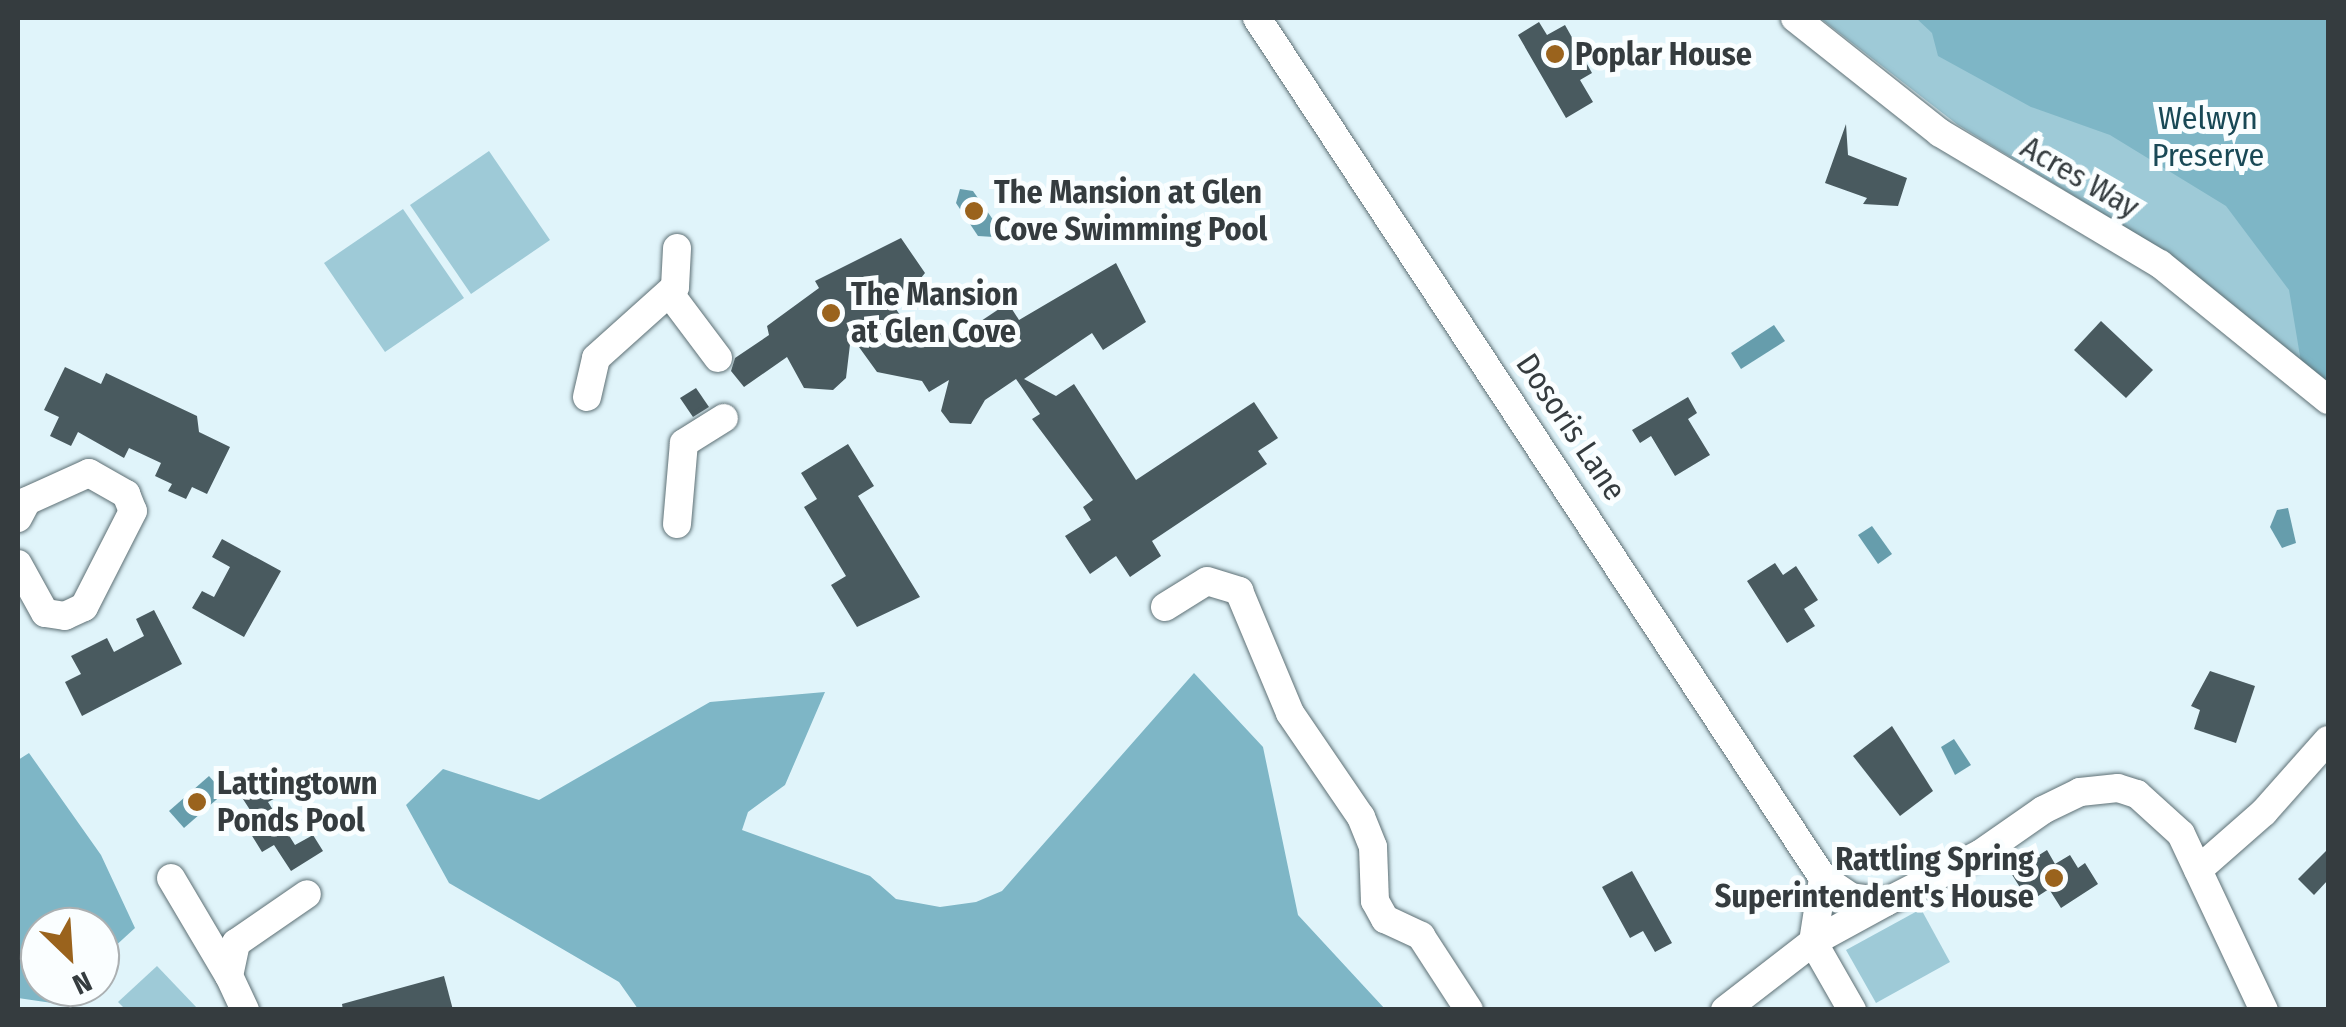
<!DOCTYPE html>
<html>
<head>
<meta charset="utf-8">
<style>
	body { margin:0 }
	#map { position:relative; width:2346px; height:1027px; overflow:hidden; background:#e0f4fa; font-family:"Fira Sans Condensed",sans-serif }
	div>[style] { position:absolute }
	.green>* { inset:0; background:#9ecad7 }
	.forest>* { inset:0; background:#7eb6c6 }
	.water>* { inset:0; background:#669dac }
	.building>* { inset:0; background:#495a5f }
	.roads { filter:drop-shadow(0 0 2px #5e7075) drop-shadow(0 0 2px #5e7075) }
	.minor>* { height:28px; margin:-14px; padding:0 14px; transform-origin:14px; border-radius:14px; background:#fff }
	.dots>* { width:28px; height:28px; translate:-50% -50%; box-sizing:border-box; border:5px solid #fafeff; border-radius:50% }
	span { translate:-50% -50%; white-space:nowrap; text-align:center; line-height:1.15; -webkit-text-stroke:10px #fafeff; paint-order:stroke }
	.poi-label { font-size:32px; color:#353c3f; font-weight:700 }
	.left { translate:0 -50%; text-align:left }
	.right { translate:-100% -50%; text-align:right }
	.park-label { font-size:32px; color:#194956 }
	.street-label { font-size:32px; color:#353c3f }
	.frame { position:absolute; inset:0; border:20px solid #353c3f; pointer-events:none }
	.north { position:absolute; left:20px; top:907px; width:100px; height:100px; box-sizing:border-box; background:#fafeff; border:2px solid #abb0b2; border-radius:50%; rotate:155deg; font-size:28px; font-weight:700; line-height:40px; text-align:center; color:#353c3f }
	.north::after { content:''; display:block; margin:auto; width:35px; height:45px; background:#9a631d; clip-path:polygon(50% 0,100% 100%,50% 72%,0 100%) }
</style>
</head>
<body>
<div id="map">
	<div class="green">
		<div style="clip-path:polygon(1820px 18px,2328px 18px,2328px 386px,2169px 254px,1958px 125px)"></div>
		<div style="clip-path:polygon(489px 151px,550px 240px,471px 294px,410px 205px)"></div>
		<div style="clip-path:polygon(403px 209px,464px 298px,385px 352px,324px 263px)"></div>
		<div style="clip-path:polygon(1921px 909px,1950px 962px,1876px 1003px,1846px 950px)"></div>
		<div style="clip-path:polygon(157px 966px,198px 1009px,125px 1009px,118px 1002px)"></div>
	</div>
	<div class="forest">
		<div style="clip-path:polygon(1916px 18px,2328px 18px,2328px 386px,2301px 362px,2289px 290px,2226px 206px,2110px 135px,2031px 107px,1938px 56px,1932px 33px)"></div>
		<div style="clip-path:polygon(1194px 673px,1263px 747px,1298px 915px,1385px 1009px,638px 1009px,619px 982px,449px 883px,406px 805px,443px 769px,539px 800px,710px 702px,825px 692px,785px 785px,748px 812px,742px 830px,870px 876px,896px 899px,940px 907px,976px 902px,1002px 891px)"></div>
		<div style="clip-path:polygon(29px 753px,101px 855px,135px 928px,100px 960px,100px 927px,40px 927px,40px 987px,70px 987px,52px 1003px,18px 998px,18px 760px)"></div>
	</div>
	<div class="water">
		<div style="clip-path:polygon(960px 189px,973px 191px,996px 224px,994px 237px,978px 236px,956px 203px)"></div>
		<div style="clip-path:polygon(1774px 325px,1785px 341px,1741px 369px,1731px 353px)"></div>
		<div style="clip-path:polygon(2288px 508px,2296px 543px,2282px 548px,2270px 527px,2277px 510px)"></div>
		<div style="clip-path:polygon(1872px 526px,1892px 554px,1878px 564px,1858px 535px)"></div>
		<div style="clip-path:polygon(1954px 739px,1971px 765px,1955px 775px,1941px 747px)"></div>
		<div style="clip-path:polygon(209px 776px,224px 793px,184px 828px,169px 811px)"></div>
	</div>
	<div class="building">
		<div style="clip-path:polygon(1539px 22px,1547px 35px,1565px 25px,1592px 73px,1580px 80px,1593px 102px,1566px 118px,1518px 35px)"></div>
		<div style="clip-path:polygon(1846px 124px,1848px 155px,1907px 178px,1898px 206px,1863px 204px,1867px 198px,1825px 183px)"></div>
		<div style="clip-path:polygon(901px 238px,925px 273px,896px 309px,907px 326px,947px 333px,958px 326px,963px 333px,1008px 303px,1019px 320px,1116px 263px,1146px 322px,1103px 350px,1092px 333px,1024px 379px,1056px 396px,1074px 384px,1136px 480px,1254px 402px,1278px 438px,1258px 451px,1267px 464px,1152px 541px,1161px 556px,1130px 577px,1116px 556px,1090px 574px,1065px 536px,1091px 520px,1083px 507px,1093px 500px,1032px 419px,1040px 414px,1016px 379px,985px 400px,971px 424px,950px 423px,941px 411px,949px 380px,929px 392px,922px 381px,877px 372px,851px 336px,846px 378px,833px 390px,804px 388px,787px 357px,744px 387px,731px 371px,735px 358px,769px 335px,767px 326px,819px 288px,815px 281px)"></div>
		<div style="clip-path:polygon(2101px 321px,2153px 370px,2126px 398px,2074px 350px)"></div>
		<div style="clip-path:polygon(65px 367px,101px 384px,106px 373px,197px 416px,199px 432px,230px 447px,207px 494px,192px 487px,186px 499px,168px 491px,172px 484px,155px 476px,161px 463px,129px 448px,124px 458px,78px 432px,71px 446px,50px 436px,59px 417px,44px 410px)"></div>
		<div style="clip-path:polygon(696px 388px,709px 407px,693px 417px,680px 398px)"></div>
		<div style="clip-path:polygon(1688px 397px,1697px 413px,1688px 419px,1710px 455px,1675px 476px,1651px 436px,1640px 443px,1632px 430px)"></div>
		<div style="clip-path:polygon(848px 444px,874px 486px,858px 496px,920px 597px,857px 627px,831px 585px,846px 576px,804px 507px,817px 499px,801px 473px)"></div>
		<div style="clip-path:polygon(222px 539px,281px 571px,244px 637px,192px 608px,202px 591px,214px 597px,230px 567px,212px 557px)"></div>
		<div style="clip-path:polygon(1775px 563px,1783px 575px,1796px 566px,1818px 600px,1804px 609px,1815px 626px,1787px 643px,1747px 581px)"></div>
		<div style="clip-path:polygon(154px 610px,182px 664px,82px 716px,65px 682px,81px 674px,71px 656px,107px 638px,114px 652px,144px 636px,136px 619px)"></div>
		<div style="clip-path:polygon(2210px 671px,2255px 686px,2236px 743px,2194px 729px,2200px 710px,2191px 706px)"></div>
		<div style="clip-path:polygon(1892px 726px,1933px 791px,1900px 816px,1853px 756px)"></div>
		<div style="clip-path:polygon(272px 776px,283px 794px,268px 802px,295px 845px,313px 835px,323px 851px,291px 871px,274px 845px,262px 852px,249px 831px,259px 824px,241px 796px)"></div>
		<div style="clip-path:polygon(2328px 849px,2328px 880px,2314px 895px,2298px 879px)"></div>
		<div style="clip-path:polygon(2047px 850px,2055px 864px,2070px 855px,2078px 868px,2085px 863px,2098px 884px,2061px 908px,2049px 889px,2029px 902px,2011px 873px)"></div>
		<div style="clip-path:polygon(1632px 871px,1672px 943px,1655px 952px,1643px 931px,1630px 938px,1602px 887px)"></div>
		<div style="clip-path:polygon(444px 976px,453px 1010px,343px 1010px,342px 1004px)"></div>
	</div>
	<div class="roads">
		<div class="minor">
			<div style="left:1257px;top:18px;width:1030px;rotate:56.65deg"></div>
			<div style="left:1823px;top:878px;width:34px;rotate:34deg"></div>
			<div style="left:1851px;top:897px;width:35px;rotate:8deg"></div>
			<div style="left:1886px;top:902px;width:106px;rotate:-27.1deg"></div>
			<div style="left:1980px;top:854px;width:77px;rotate:-34.9deg"></div>
			<div style="left:2043px;top:810px;width:41px;rotate:-25.9deg"></div>
			<div style="left:2080px;top:792px;width:38px;rotate:-6deg"></div>
			<div style="left:2118px;top:788px;width:20px;rotate:18deg"></div>
			<div style="left:2137px;top:794px;width:59px;rotate:42.3deg"></div>
			<div style="left:2181px;top:834px;width:195px;rotate:64.8deg"></div>
			<div style="left:1795px;top:18px;width:185px;rotate:38.4deg"></div>
			<div style="left:1940px;top:133px;width:256px;rotate:30.8deg"></div>
			<div style="left:2160px;top:264px;width:216px;rotate:39deg"></div>
			<div style="left:670px;top:294px;width:80px;rotate:53.1deg"></div>
			<div style="left:587px;top:397px;width:40px;rotate:-77deg"></div>
			<div style="left:596px;top:358px;width:106px;rotate:-41.9deg"></div>
			<div style="left:675px;top:287px;width:39px;rotate:-87deg"></div>
			<div style="left:18px;top:518px;width:19px;rotate:-62deg"></div>
			<div style="left:27px;top:501px;width:68px;rotate:-24.3deg"></div>
			<div style="left:89px;top:473px;width:43px;rotate:29.6deg"></div>
			<div style="left:126px;top:494px;width:18px;rotate:68deg"></div>
			<div style="left:133px;top:511px;width:108px;rotate:117deg"></div>
			<div style="left:84px;top:607px;width:21px;rotate:155deg"></div>
			<div style="left:65px;top:616px;width:20px;rotate:-171deg"></div>
			<div style="left:45px;top:613px;width:56px;rotate:-118.9deg"></div>
			<div style="left:677px;top:524px;width:81px;rotate:-85.1deg"></div>
			<div style="left:684px;top:443px;width:47px;rotate:-32deg"></div>
			<div style="left:1165px;top:607px;width:49px;rotate:-31.8deg"></div>
			<div style="left:1207px;top:581px;width:34px;rotate:17deg"></div>
			<div style="left:1239px;top:591px;width:132px;rotate:67.3deg"></div>
			<div style="left:1290px;top:713px;width:126px;rotate:55.7deg"></div>
			<div style="left:1361px;top:817px;width:32px;rotate:68deg"></div>
			<div style="left:1373px;top:847px;width:54px;rotate:87.9deg"></div>
			<div style="left:1375px;top:901px;width:21px;rotate:61deg"></div>
			<div style="left:1385px;top:919px;width:40px;rotate:25deg"></div>
			<div style="left:1421px;top:936px;width:88px;rotate:57deg"></div>
			<div style="left:2198px;top:870px;width:88px;rotate:-41.3deg"></div>
			<div style="left:2264px;top:812px;width:96px;rotate:-48.4deg"></div>
			<div style="left:171px;top:878px;width:114px;rotate:59.4deg"></div>
			<div style="left:245px;top:1010px;width:38px;rotate:-115deg"></div>
			<div style="left:229px;top:976px;width:34px;rotate:-78deg"></div>
			<div style="left:236px;top:943px;width:86px;rotate:-34.6deg"></div>
			<div style="left:1725px;top:1010px;width:111px;rotate:-37.7deg"></div>
			<div style="left:1813px;top:942px;width:65px;rotate:-81.1deg"></div>
			<div style="left:1852px;top:1010px;width:78px;rotate:-119.8deg"></div>
			<div style="left:1813px;top:942px;width:83px;rotate:-28.7deg"></div>
		</div>
	</div>
	<div class="dots">
		<div style="left:1555px;top:54px;background:#9a631d"></div>
		<div style="left:974px;top:211px;background:#9a631d"></div>
		<div style="left:831px;top:313px;background:#9a631d"></div>
		<div style="left:197px;top:802px;background:#9a631d"></div>
		<div style="left:2054px;top:878px;background:#9a631d"></div>
	</div>
	<div class="poi-label">
		<span class="left" style="left:1575px;top:54px">Poplar House</span>
		<span class="left" style="left:994px;top:211px">The Mansion at Glen<br>Cove Swimming Pool</span>
		<span class="left" style="left:851px;top:313px">The Mansion<br>at Glen Cove</span>
		<span class="left" style="left:217px;top:802px">Lattingtown<br>Ponds Pool</span>
		<span class="right" style="left:2034px;top:878px">Rattling Spring<br>Superintendent's House</span>
	</div>
	<div class="park-label">
		<span style="left:2208px;top:137px">Welwyn<br>Preserve</span>
	</div>
	<div class="street-label">
		<span style="left:2080px;top:177px;rotate:30deg">Acres Way</span>
		<span style="left:1571px;top:427px;rotate:56deg">Dosoris Lane</span>
	</div>
	<div class="frame"></div>
	<div class="north">N</div>
</div>
</body>
</html>
